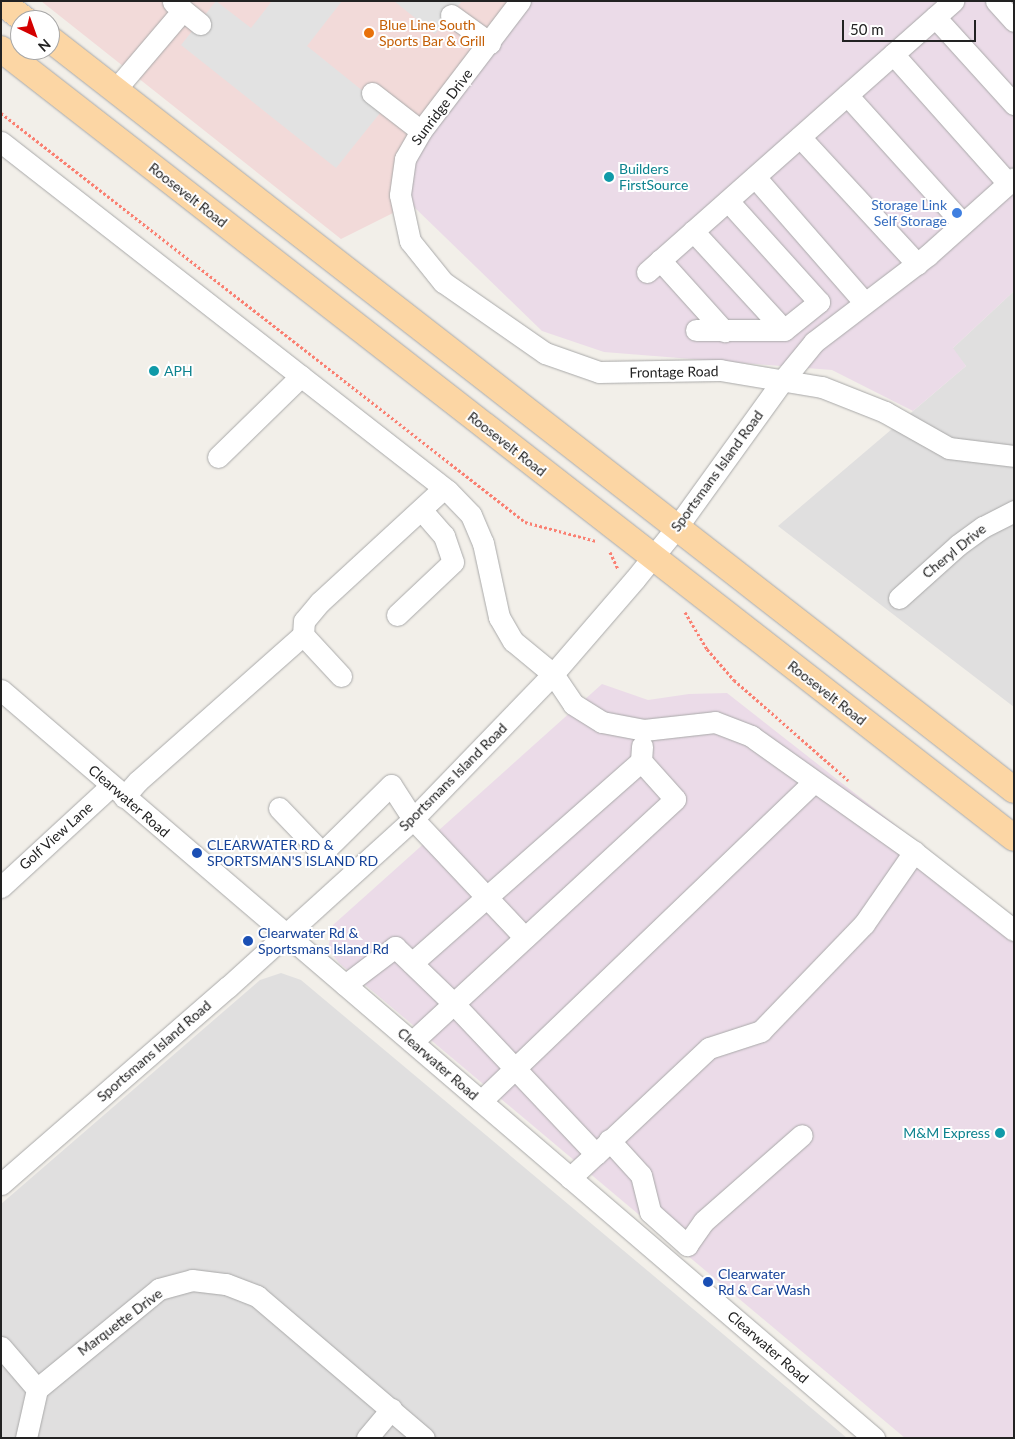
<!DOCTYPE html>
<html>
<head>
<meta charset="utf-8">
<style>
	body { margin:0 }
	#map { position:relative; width:1015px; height:1439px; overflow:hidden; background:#f2efe9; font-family:Lato,sans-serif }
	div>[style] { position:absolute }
	.residential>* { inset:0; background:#e0dfdf }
	.commercial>* { inset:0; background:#f2dad9 }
	.industrial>* { inset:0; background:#ebdbe8 }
	.parking>* { inset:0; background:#e2e2e2 }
	.path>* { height:3px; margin-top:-1.5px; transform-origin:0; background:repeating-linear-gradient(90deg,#fa8072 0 2.5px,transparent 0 5px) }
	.roads { filter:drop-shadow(0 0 1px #a9a9a9) drop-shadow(0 0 1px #a9a9a9) }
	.minor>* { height:21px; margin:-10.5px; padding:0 10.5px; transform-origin:10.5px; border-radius:10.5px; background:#fff }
	.major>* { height:26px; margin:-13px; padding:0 13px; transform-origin:13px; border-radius:13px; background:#fcd6a4 }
	.dots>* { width:14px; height:14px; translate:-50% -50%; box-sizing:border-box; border:2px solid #fff; border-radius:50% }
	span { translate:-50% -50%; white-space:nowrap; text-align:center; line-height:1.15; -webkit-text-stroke:4px #fff; paint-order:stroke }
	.food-label { font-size:14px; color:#c56008 }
	.left { translate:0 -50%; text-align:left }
	.street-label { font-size:14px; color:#222 }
	.culture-label { font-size:14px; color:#0d838f }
	.right { translate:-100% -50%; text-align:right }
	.shop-label { font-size:14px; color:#366cbe }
	.transit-label { font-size:14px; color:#164399 }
	.frame { position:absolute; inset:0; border:2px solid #222; pointer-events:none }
	.north { position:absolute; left:10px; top:10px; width:50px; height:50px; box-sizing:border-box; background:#fff; border:1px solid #a7a7a7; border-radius:50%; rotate:138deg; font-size:14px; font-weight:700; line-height:20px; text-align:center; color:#222 }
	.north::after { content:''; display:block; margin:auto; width:18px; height:22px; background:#d40000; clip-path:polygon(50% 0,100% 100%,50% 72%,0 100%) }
	.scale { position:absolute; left:842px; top:20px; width:134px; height:22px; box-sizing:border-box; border:2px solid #222; border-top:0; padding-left:6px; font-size:15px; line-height:18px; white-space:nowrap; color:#222; -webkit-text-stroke:4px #fff; paint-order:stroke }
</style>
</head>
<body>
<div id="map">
	<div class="residential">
		<div style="clip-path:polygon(1014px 291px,1014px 707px,778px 526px,966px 366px,952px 349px)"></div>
		<div style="clip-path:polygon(281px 973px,301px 980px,847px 1438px,1px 1438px,1px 1204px,260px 980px)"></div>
	</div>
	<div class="commercial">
		<div style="clip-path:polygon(41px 1px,531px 1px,410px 157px,411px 204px,341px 239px)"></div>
	</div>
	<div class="industrial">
		<div style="clip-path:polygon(531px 1px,1014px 1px,1014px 291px,953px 348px,966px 366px,913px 411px,832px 370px,604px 352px,542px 331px,411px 204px,410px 157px)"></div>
		<div style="clip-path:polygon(602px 684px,648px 700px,689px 694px,727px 693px,1014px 918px,1014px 1438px,905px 1438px,339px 963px,328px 949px,333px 925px)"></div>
	</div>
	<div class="parking">
		<div style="clip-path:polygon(216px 1px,251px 28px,272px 1px,342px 1px,307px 46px,384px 108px,336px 168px,181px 45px)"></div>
		<div style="clip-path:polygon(394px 1px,462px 1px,435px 34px)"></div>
	</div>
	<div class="path">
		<div style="left:1px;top:113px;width:665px;rotate:37.97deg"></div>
		<div style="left:525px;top:522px;width:73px;rotate:15deg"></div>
		<div style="left:610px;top:552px;width:19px;rotate:65deg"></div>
		<div style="left:685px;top:612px;width:43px;rotate:59.3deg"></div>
		<div style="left:707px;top:649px;width:41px;rotate:48.9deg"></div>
		<div style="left:734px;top:680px;width:152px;rotate:41.3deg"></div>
	</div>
	<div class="roads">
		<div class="minor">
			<div style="left:520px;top:1px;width:163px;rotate:127.3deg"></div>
			<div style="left:421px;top:131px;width:32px;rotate:120deg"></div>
			<div style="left:405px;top:159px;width:36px;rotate:98deg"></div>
			<div style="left:400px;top:195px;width:47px;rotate:77.7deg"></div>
			<div style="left:410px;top:241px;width:53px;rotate:51.2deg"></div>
			<div style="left:443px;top:282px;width:124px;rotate:34.8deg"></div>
			<div style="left:545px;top:353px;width:57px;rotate:19.4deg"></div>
			<div style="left:599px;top:372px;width:121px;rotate:-0.9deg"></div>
			<div style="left:720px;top:370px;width:103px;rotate:9.5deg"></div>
			<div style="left:822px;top:387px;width:68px;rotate:21.6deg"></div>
			<div style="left:885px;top:412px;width:73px;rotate:29.4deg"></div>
			<div style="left:949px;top:448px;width:65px;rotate:7deg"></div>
			<div style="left:996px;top:1px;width:27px;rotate:48deg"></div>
			<div style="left:173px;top:2px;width:35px;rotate:39deg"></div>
			<div style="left:451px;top:15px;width:48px;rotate:35.7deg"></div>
			<div style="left:935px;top:17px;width:118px;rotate:47.8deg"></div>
			<div style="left:893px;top:54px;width:173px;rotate:48.3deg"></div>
			<div style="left:115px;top:90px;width:105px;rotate:-49.6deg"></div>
			<div style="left:372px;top:93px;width:62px;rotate:37.8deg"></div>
			<div style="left:847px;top:95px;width:173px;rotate:48deg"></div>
			<div style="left:800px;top:137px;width:173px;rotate:47.3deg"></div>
			<div style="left:1px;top:142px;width:567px;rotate:37.98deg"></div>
			<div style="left:448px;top:491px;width:33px;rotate:46deg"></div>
			<div style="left:471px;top:515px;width:30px;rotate:67deg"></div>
			<div style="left:483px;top:543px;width:76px;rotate:77.8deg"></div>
			<div style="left:499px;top:617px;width:28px;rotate:60deg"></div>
			<div style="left:513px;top:641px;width:52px;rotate:39.5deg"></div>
			<div style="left:553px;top:674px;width:36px;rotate:56deg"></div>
			<div style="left:573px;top:704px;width:34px;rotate:32deg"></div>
			<div style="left:602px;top:722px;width:43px;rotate:10.8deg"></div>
			<div style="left:644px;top:730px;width:71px;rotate:-6.4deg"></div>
			<div style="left:715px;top:722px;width:39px;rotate:21deg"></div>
			<div style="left:751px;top:736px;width:200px;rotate:35.4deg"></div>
			<div style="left:914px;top:852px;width:127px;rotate:38deg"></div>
			<div style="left:755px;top:177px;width:167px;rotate:48.9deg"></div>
			<div style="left:693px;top:231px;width:134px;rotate:47.4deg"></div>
			<div style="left:660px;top:260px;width:96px;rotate:48deg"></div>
			<div style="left:647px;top:272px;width:409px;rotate:-41.5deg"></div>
			<div style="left:696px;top:330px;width:88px"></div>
			<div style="left:784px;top:330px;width:45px;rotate:-38.7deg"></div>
			<div style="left:819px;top:302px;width:136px;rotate:-132deg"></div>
			<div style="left:218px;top:457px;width:116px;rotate:-44.3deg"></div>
			<div style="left:899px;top:598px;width:79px;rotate:-41.9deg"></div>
			<div style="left:958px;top:545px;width:31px;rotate:-36deg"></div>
			<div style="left:983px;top:527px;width:35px;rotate:-27deg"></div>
			<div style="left:397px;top:615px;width:77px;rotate:-43.4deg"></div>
			<div style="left:453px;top:562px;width:28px;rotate:-109deg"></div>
			<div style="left:444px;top:536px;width:35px;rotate:-131deg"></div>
			<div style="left:303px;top:635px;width:14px;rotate:-86deg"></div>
			<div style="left:304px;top:621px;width:25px;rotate:-50deg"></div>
			<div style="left:320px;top:602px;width:168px;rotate:-42.6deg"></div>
			<div style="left:1px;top:690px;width:1150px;rotate:40.59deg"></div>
			<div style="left:124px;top:797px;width:21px;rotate:-49deg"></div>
			<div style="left:138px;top:781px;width:220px;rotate:-41.5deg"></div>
			<div style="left:303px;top:635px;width:56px;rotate:47.2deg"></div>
			<div style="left:279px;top:808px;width:62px;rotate:46.3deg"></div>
			<div style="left:322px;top:853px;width:97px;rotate:-44.6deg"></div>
			<div style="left:391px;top:785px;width:40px;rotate:57.1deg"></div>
			<div style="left:413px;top:819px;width:163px;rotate:46.7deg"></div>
			<div style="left:1px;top:887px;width:149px;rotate:-42.6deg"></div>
			<div style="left:412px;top:963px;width:305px;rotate:-41.4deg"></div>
			<div style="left:641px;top:761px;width:15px;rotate:-86deg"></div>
			<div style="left:345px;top:985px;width:63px;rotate:-37.2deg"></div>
			<div style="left:395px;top:947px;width:81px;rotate:44deg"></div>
			<div style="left:453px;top:1003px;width:208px;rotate:46.6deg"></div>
			<div style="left:596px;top:1154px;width:155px;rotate:-43.2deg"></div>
			<div style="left:709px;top:1048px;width:55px;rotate:-18.1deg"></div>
			<div style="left:761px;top:1031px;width:149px;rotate:-46.1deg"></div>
			<div style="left:864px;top:924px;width:88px;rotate:-55.2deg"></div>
			<div style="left:412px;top:1042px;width:358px;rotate:-42.7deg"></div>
			<div style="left:675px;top:799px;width:51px;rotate:-131.8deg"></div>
			<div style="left:481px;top:1101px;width:461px;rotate:-43.8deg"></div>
			<div style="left:609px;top:1140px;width:47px;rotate:47.6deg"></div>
			<div style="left:641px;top:1175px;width:38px;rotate:76deg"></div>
			<div style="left:650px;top:1212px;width:50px;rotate:41.7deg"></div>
			<div style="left:687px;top:1245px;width:29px;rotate:-55deg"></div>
			<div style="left:704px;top:1221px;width:130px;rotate:-41.3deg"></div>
			<div style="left:570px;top:1178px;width:35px;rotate:-43deg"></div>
			<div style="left:1px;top:1184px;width:301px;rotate:-41deg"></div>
			<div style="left:228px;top:987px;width:250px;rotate:-42.2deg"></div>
			<div style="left:413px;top:819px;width:202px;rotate:-46deg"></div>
			<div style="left:553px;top:674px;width:125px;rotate:-49.2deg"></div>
			<div style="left:635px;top:579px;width:67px;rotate:-51.1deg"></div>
			<div style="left:677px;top:527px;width:181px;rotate:-54.2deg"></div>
			<div style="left:783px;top:380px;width:49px;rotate:-50.8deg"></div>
			<div style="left:814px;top:342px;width:143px;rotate:-37.3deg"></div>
			<div style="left:928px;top:255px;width:115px;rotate:-41.8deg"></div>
			<div style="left:1px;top:1347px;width:55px;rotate:49.4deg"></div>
			<div style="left:37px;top:1389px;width:158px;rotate:-39.3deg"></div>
			<div style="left:159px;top:1289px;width:34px;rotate:-15deg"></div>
			<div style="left:192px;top:1280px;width:34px;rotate:7deg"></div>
			<div style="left:226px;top:1284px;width:33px;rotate:21deg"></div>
			<div style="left:257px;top:1296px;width:219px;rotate:40.4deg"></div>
			<div style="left:26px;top:1438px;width:50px;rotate:-77.3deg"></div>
			<div style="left:367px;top:1438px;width:38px;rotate:-50deg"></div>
		</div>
		<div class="major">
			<div style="left:1px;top:2px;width:30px;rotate:37deg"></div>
			<div style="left:50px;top:39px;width:1222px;rotate:37.92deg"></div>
			<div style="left:1px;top:49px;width:1284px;rotate:37.91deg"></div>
		</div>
	</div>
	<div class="dots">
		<div style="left:369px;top:33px;background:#e8710a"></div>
		<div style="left:609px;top:177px;background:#0f9aa8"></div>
		<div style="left:957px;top:213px;background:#3f7fe0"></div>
		<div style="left:154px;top:371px;background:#0f9aa8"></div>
		<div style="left:197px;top:853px;background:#1a4fb4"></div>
		<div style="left:248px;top:941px;background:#1a4fb4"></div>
		<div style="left:1000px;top:1133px;background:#0f9aa8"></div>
		<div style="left:708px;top:1282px;background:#1a4fb4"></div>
	</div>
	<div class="food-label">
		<span class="left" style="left:379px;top:33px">Blue Line South<br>Sports Bar &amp; Grill</span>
	</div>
	<div class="street-label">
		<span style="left:442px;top:107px;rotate:-53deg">Sunridge Drive</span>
		<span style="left:188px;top:195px;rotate:38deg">Roosevelt Road</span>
		<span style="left:674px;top:372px;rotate:-1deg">Frontage Road</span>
		<span style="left:507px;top:444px;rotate:38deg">Roosevelt Road</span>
		<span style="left:717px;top:471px;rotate:-54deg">Sportsmans Island Road</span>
		<span style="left:954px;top:551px;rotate:-39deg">Cheryl Drive</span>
		<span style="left:827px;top:693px;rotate:38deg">Roosevelt Road</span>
		<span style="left:453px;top:777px;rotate:-45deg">Sportsmans Island Road</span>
		<span style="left:129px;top:801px;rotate:41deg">Clearwater Road</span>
		<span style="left:56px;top:836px;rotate:-42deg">Golf View Lane</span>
		<span style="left:154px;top:1051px;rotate:-41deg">Sportsmans Island Road</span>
		<span style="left:438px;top:1064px;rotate:41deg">Clearwater Road</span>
		<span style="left:120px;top:1322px;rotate:-37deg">Marquette Drive</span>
		<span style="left:768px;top:1347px;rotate:41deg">Clearwater Road</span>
	</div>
	<div class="culture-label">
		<span class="left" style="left:619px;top:177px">Builders<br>FirstSource</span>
		<span class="left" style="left:164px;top:371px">APH</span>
		<span class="right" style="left:990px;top:1133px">M&amp;M Express</span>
	</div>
	<div class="shop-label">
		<span class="right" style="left:947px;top:213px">Storage Link<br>Self Storage</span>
	</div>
	<div class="transit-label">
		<span class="left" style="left:207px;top:853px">CLEARWATER RD &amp;<br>SPORTSMAN'S ISLAND RD</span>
		<span class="left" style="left:258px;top:941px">Clearwater Rd &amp;<br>Sportsmans Island Rd</span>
		<span class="left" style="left:718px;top:1282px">Clearwater<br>Rd &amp; Car Wash</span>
	</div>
	<div class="frame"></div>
	<div class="north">N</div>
	<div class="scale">50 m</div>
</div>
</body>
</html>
